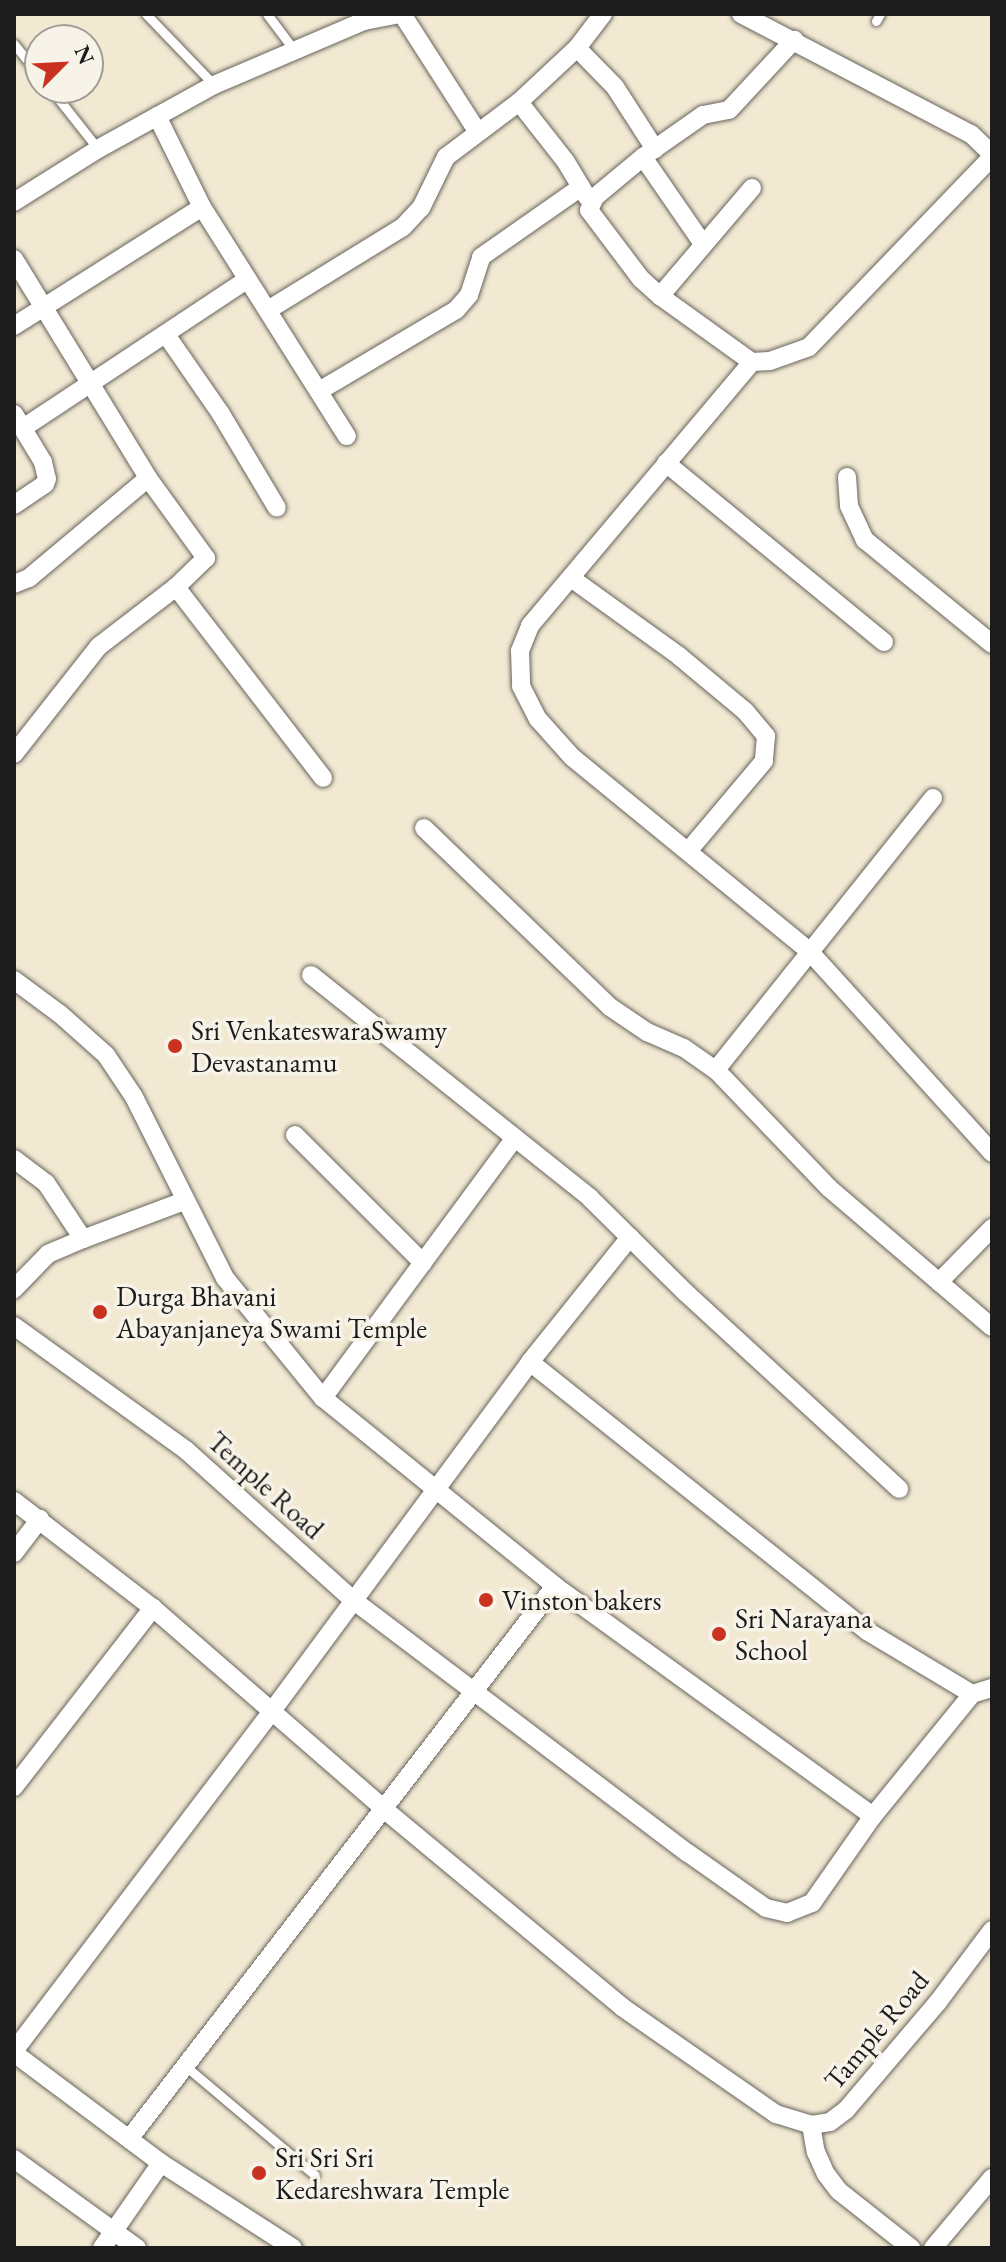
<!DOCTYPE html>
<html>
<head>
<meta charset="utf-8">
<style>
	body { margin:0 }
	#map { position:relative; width:1006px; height:2262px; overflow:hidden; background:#f2e9d3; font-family:"EB Garamond",serif }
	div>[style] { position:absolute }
	.roads { filter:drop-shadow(0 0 2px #67645c) drop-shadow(0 0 2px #67645c) }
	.service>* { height:9px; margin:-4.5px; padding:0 4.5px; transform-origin:4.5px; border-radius:4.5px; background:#fff }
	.minor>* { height:18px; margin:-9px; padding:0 9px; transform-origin:9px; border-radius:9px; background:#fff }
	.dots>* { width:22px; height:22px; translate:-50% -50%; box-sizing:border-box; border:4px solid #f7f3e8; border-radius:50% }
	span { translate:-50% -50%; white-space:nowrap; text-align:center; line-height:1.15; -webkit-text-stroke:7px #f7f3e8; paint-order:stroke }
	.poi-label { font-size:28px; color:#1c1c1c }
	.left { translate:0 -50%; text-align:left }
	.street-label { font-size:28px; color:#1c1c1c }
	.frame { position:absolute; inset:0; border:16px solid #1c1c1c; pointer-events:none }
	.north { position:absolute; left:24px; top:24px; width:80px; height:80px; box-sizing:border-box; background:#f7f3e8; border:2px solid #9f9d96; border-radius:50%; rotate:66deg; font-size:22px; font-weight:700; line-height:32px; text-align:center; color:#1c1c1c }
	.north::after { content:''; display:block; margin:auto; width:28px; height:36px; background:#c8321e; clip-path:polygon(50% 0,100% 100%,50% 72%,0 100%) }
</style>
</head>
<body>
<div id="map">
	<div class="roads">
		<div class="service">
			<div style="left:146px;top:14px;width:98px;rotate:46.2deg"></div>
			<div style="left:267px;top:14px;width:45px;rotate:53.1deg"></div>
			<div style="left:876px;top:21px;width:8px;rotate:-60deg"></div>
			<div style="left:14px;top:44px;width:41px;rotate:50.9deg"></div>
			<div style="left:50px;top:88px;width:78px;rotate:51.8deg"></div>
			<div style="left:183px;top:2064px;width:172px;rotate:40.1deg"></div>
		</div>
		<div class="minor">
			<div style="left:402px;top:14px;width:139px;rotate:57.3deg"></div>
			<div style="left:741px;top:14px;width:259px;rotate:27.6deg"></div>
			<div style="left:971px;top:134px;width:29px;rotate:44deg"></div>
			<div style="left:577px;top:48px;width:54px;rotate:45.7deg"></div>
			<div style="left:615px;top:87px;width:74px;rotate:57.2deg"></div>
			<div style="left:519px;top:102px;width:76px;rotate:51.9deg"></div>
			<div style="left:566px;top:162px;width:41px;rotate:59deg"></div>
			<div style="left:157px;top:116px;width:102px;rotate:63.7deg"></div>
			<div style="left:202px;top:207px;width:271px;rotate:57.7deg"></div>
			<div style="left:643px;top:157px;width:106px;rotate:55.4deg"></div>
			<div style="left:752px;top:188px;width:142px;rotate:130.4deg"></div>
			<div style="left:660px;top:296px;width:25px;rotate:-138deg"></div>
			<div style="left:641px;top:279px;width:86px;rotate:-127deg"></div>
			<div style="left:589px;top:210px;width:14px;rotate:-65deg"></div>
			<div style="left:595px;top:197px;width:62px;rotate:-39.8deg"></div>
			<div style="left:643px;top:157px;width:73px;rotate:-35deg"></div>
			<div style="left:703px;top:115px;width:26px;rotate:-11deg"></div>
			<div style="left:729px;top:110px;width:96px;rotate:-47.1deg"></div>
			<div style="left:14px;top:202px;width:99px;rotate:-32.2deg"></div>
			<div style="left:98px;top:149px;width:132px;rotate:-28.9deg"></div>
			<div style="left:214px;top:85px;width:163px;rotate:-23.1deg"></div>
			<div style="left:364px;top:21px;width:38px;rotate:-11deg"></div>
			<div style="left:14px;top:259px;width:257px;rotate:58.5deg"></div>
			<div style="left:148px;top:478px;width:99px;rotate:54.1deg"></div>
			<div style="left:206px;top:558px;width:42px;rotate:136deg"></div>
			<div style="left:176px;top:587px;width:97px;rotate:142.5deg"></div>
			<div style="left:99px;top:646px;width:137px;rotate:128.2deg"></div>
			<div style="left:660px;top:296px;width:113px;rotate:35.7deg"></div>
			<div style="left:752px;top:362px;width:18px;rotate:-3deg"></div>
			<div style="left:770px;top:361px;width:41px;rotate:-19.7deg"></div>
			<div style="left:809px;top:347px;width:264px;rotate:-46.1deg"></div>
			<div style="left:268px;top:310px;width:158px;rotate:-31.6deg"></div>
			<div style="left:403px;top:227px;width:26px;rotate:-47deg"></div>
			<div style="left:421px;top:208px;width:57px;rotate:-63.9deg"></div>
			<div style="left:446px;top:157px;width:91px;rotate:-37deg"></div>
			<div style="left:519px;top:102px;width:79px;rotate:-43deg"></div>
			<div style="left:577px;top:48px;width:43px;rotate:-52.6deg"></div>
			<div style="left:14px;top:326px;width:222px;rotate:-32.3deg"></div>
			<div style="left:167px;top:336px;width:95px;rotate:55.3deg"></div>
			<div style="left:221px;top:414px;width:109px;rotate:59.2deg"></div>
			<div style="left:752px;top:362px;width:345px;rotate:130.1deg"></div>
			<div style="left:530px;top:626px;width:27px;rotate:112deg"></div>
			<div style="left:520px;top:651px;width:35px;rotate:88deg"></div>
			<div style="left:521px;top:686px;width:37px;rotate:63deg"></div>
			<div style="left:538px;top:719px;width:51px;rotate:48.2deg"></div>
			<div style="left:572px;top:757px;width:308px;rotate:39.3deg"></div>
			<div style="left:810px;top:952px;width:271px;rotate:47.8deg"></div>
			<div style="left:319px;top:391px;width:159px;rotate:-30.6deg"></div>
			<div style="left:456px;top:310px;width:20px;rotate:-49deg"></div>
			<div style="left:469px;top:295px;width:40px;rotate:-72deg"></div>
			<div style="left:481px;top:257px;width:122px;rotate:-35deg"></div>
			<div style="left:14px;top:414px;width:56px;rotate:58.9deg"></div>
			<div style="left:43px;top:462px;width:17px;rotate:77deg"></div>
			<div style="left:47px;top:479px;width:5px;rotate:112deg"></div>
			<div style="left:45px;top:484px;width:37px;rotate:146deg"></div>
			<div style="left:23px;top:428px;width:268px;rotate:-33.5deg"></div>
			<div style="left:666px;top:463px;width:282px;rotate:39.4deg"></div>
			<div style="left:847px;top:477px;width:29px;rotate:86deg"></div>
			<div style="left:849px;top:506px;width:38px;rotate:65deg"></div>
			<div style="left:865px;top:540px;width:164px;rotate:39.3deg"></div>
			<div style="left:571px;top:578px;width:133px;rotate:35.8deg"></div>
			<div style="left:679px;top:656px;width:86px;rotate:39.8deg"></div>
			<div style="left:745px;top:711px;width:33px;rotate:50deg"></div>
			<div style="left:766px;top:736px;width:25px;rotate:95deg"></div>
			<div style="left:764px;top:761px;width:116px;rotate:130.1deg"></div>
			<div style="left:14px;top:584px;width:16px;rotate:-22deg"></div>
			<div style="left:29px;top:578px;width:155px;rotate:-40deg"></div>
			<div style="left:176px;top:587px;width:241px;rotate:52.4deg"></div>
			<div style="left:933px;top:798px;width:348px;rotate:128.6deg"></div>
			<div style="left:716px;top:1070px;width:163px;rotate:46.2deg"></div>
			<div style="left:829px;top:1188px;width:214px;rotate:40.5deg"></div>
			<div style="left:424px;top:828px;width:258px;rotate:43.9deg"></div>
			<div style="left:610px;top:1007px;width:45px;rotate:34deg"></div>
			<div style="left:647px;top:1032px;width:40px;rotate:23.4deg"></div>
			<div style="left:684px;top:1048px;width:39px;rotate:35deg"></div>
			<div style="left:311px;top:975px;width:357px;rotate:38.6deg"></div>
			<div style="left:590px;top:1198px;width:134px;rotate:44.7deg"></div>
			<div style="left:685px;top:1292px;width:291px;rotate:42.6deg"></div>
			<div style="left:14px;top:980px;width:57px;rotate:36.5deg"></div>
			<div style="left:60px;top:1014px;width:62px;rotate:41.7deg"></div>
			<div style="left:106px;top:1055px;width:50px;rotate:56.3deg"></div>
			<div style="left:134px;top:1097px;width:203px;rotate:63.3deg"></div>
			<div style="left:225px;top:1278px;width:155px;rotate:50.8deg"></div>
			<div style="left:323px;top:1398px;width:299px;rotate:39deg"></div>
			<div style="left:555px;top:1586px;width:392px;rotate:35.9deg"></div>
			<div style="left:295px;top:1135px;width:181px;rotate:45deg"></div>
			<div style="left:14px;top:1159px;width:40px;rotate:37deg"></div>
			<div style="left:46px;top:1183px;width:67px;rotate:56.5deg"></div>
			<div style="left:83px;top:1239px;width:38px;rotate:157deg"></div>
			<div style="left:48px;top:1254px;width:49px;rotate:134.2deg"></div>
			<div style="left:83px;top:1239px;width:108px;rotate:-20.6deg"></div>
			<div style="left:939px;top:1282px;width:76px;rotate:-45.5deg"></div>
			<div style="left:14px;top:1326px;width:213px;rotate:35.8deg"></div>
			<div style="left:187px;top:1451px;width:223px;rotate:41.9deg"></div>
			<div style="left:353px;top:1600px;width:420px;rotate:37.1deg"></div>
			<div style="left:688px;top:1853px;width:95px;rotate:35.2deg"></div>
			<div style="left:766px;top:1908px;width:22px;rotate:13deg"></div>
			<div style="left:787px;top:1913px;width:27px;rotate:-22deg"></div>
			<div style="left:812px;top:1903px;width:106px;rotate:-55deg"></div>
			<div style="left:873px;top:1816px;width:157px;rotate:-50.9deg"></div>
			<div style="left:530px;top:1362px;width:160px;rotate:-51.3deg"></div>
			<div style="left:323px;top:1398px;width:323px;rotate:-53.6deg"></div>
			<div style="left:14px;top:1501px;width:175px;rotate:37.6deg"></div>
			<div style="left:153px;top:1608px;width:308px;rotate:41deg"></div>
			<div style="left:385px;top:1810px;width:308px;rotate:39.7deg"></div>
			<div style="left:622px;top:2007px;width:188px;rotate:34.8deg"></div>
			<div style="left:776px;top:2114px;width:37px;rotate:17deg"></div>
			<div style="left:811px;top:2125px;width:19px;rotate:-9deg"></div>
			<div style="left:830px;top:2122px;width:20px;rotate:-37deg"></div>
			<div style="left:846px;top:2110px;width:142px;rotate:-49.6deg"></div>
			<div style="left:938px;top:2002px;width:90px;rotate:-53.1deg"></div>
			<div style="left:14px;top:1553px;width:43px;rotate:-52.6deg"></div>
			<div style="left:14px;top:1787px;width:227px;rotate:-52.2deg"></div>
			<div style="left:14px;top:2051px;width:427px;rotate:-52.8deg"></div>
			<div style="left:272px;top:1711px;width:434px;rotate:-53.5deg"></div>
			<div style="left:530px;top:1362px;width:431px;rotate:38.6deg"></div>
			<div style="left:867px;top:1631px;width:122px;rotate:31deg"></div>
			<div style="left:972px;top:1694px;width:21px;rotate:-17deg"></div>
			<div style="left:14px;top:2053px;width:184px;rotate:36.8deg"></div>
			<div style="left:161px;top:2163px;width:157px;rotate:32.8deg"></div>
			<div style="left:811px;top:2125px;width:27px;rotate:80deg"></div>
			<div style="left:816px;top:2152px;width:24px;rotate:66deg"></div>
			<div style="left:826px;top:2174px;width:21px;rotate:53deg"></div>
			<div style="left:839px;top:2191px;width:92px;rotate:38.4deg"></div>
			<div style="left:129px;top:2139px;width:698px;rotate:-52.39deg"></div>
			<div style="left:14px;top:2159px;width:152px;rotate:35.9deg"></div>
			<div style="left:102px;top:2248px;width:103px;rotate:-55.2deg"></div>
			<div style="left:933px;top:2248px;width:92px;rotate:-49.9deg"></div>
		</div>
	</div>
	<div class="dots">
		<div style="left:175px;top:1046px;background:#c8321e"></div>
		<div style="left:100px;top:1312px;background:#c8321e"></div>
		<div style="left:486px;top:1600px;background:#c8321e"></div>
		<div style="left:719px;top:1634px;background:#c8321e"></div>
		<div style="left:259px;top:2173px;background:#c8321e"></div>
	</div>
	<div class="poi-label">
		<span class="left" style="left:191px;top:1046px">Sri VenkateswaraSwamy<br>Devastanamu</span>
		<span class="left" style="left:116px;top:1312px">Durga Bhavani<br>Abayanjaneya Swami Temple</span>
		<span class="left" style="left:502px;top:1600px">Vinston bakers</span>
		<span class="left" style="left:735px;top:1634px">Sri Narayana<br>School</span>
		<span class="left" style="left:275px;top:2173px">Sri Sri Sri<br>Kedareshwara Temple</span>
	</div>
	<div class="street-label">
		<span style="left:266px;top:1485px;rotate:42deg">Temple Road</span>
		<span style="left:876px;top:2030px;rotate:-50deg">Tample Road</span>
	</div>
	<div class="frame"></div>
	<div class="north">N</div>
</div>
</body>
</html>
